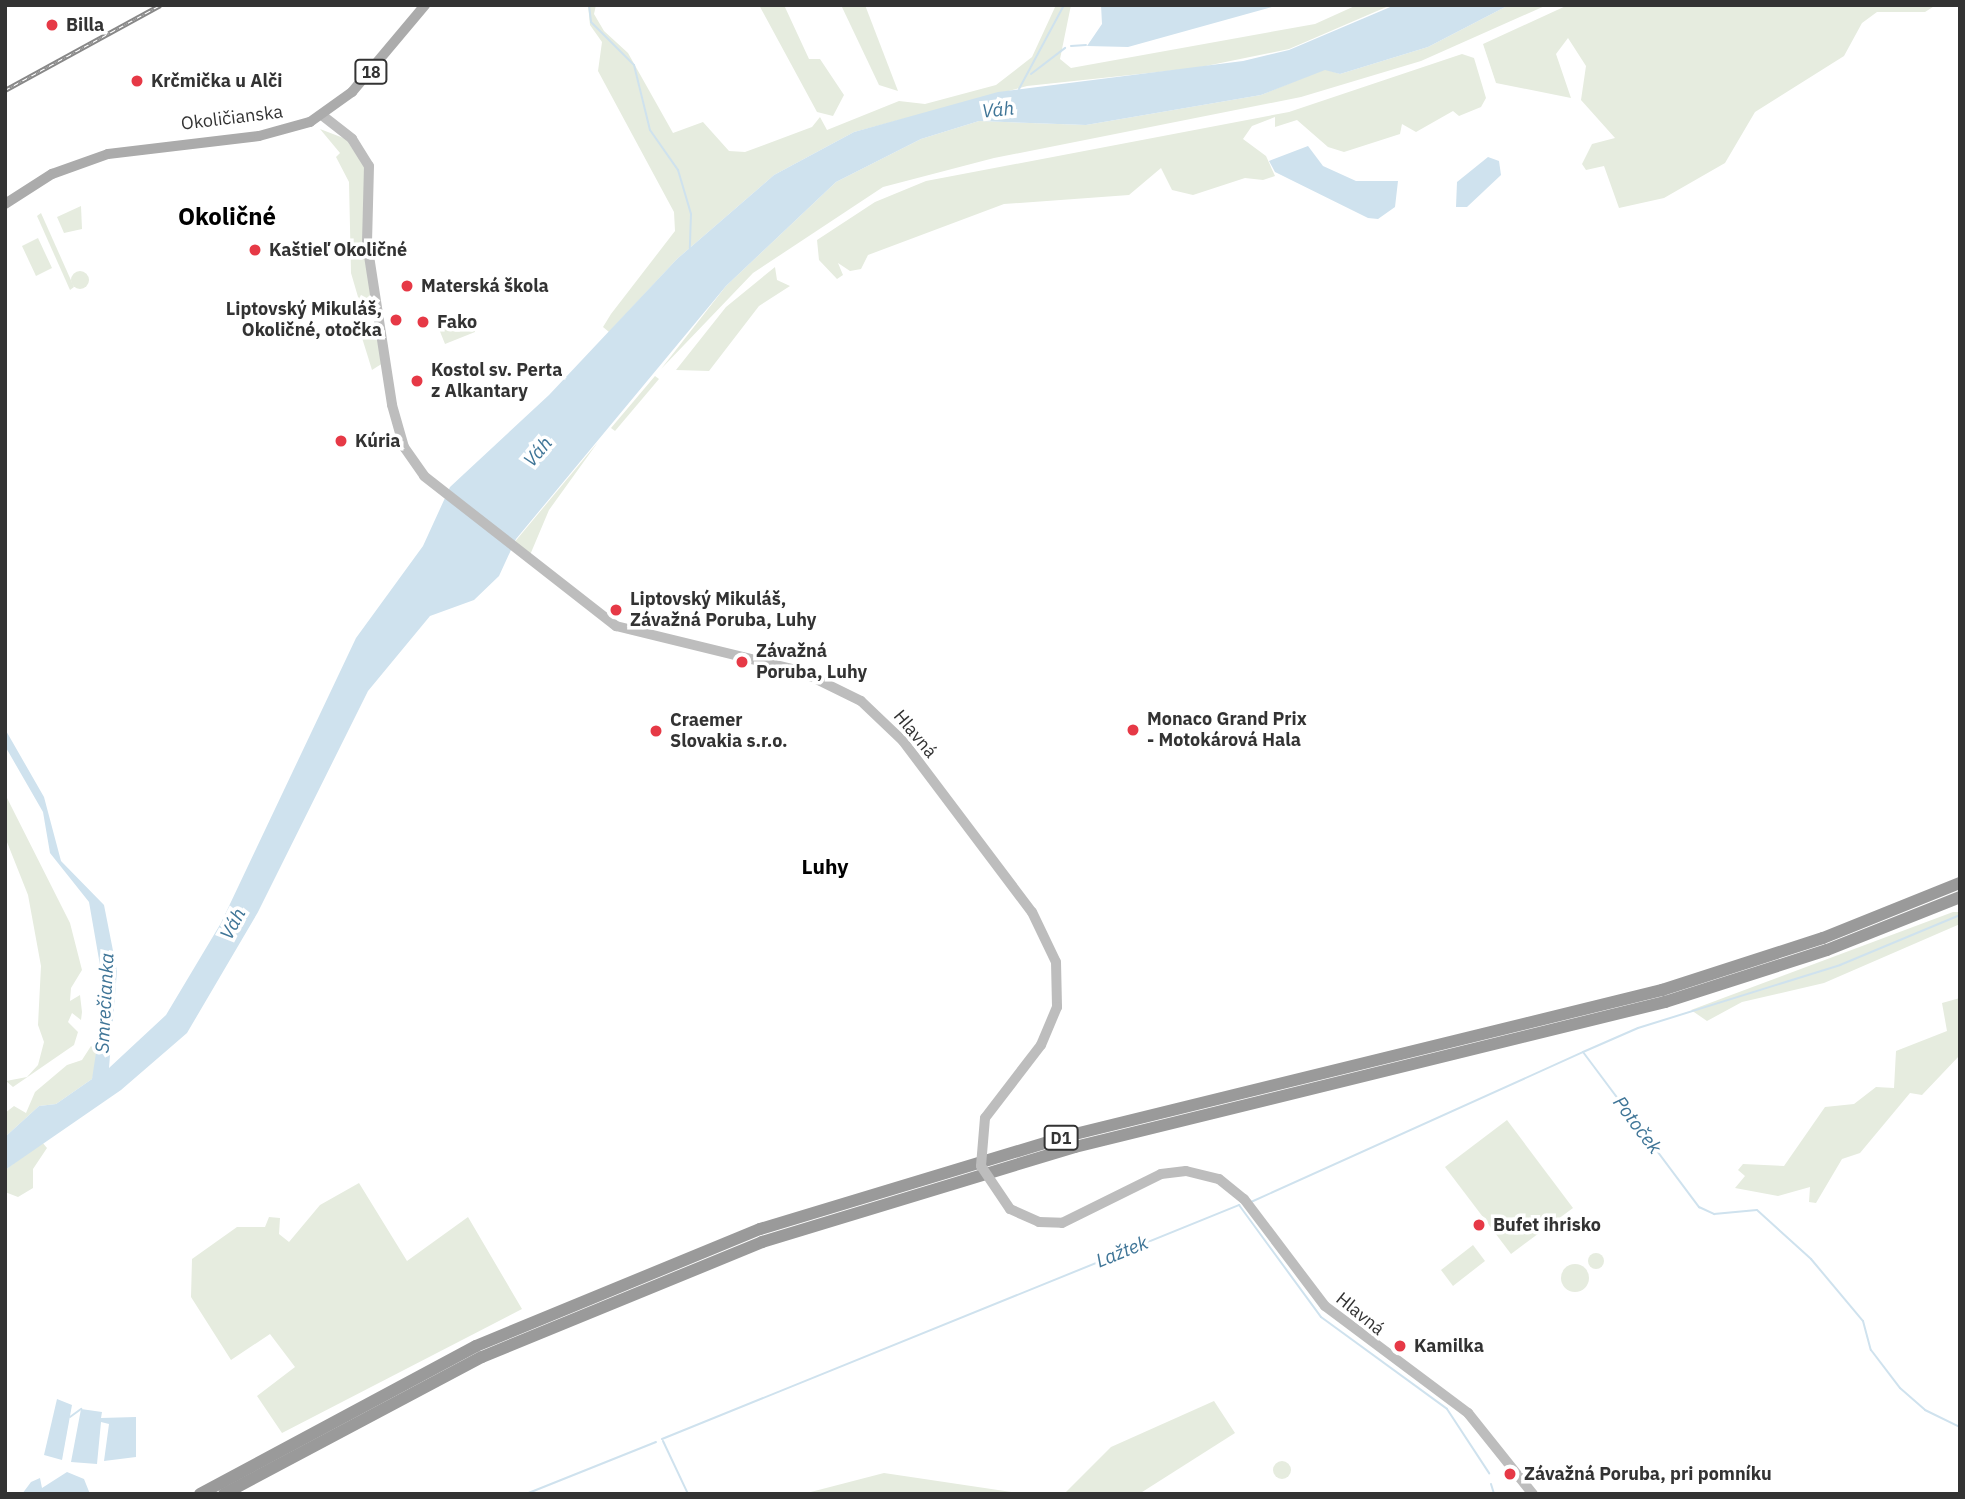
<!DOCTYPE html>
<html>
<head>
<meta charset="utf-8">
<style>
	body { margin:0 }
	#map { position:relative; width:1965px; height:1499px; overflow:hidden; background:#fff; font-family:"IBM Plex Sans",sans-serif }
	div>[style] { position:absolute }
	.green>* { inset:0; background:#e6ecdf }
	.round { border-radius:50% }
	.water>* { inset:0; background:#cfe2ee }
	.stream>* { height:2px; margin:-1px; padding:0 1px; transform-origin:1px; border-radius:1px; background:#cfe2ee }
	.secondary>* { height:10px; margin:-5px; padding:0 5px; transform-origin:5px; border-radius:5px; background:#bdbdbd }
	.primary>* { height:10px; margin:-5px; padding:0 5px; transform-origin:5px; border-radius:5px; background:#ababab }
	.highway>* { height:12px; margin:-6px; padding:0 6px; transform-origin:6px; border-radius:6px; background:#9a9a9a }
	.rail>* { height:4.5px; margin-top:-2.25px; transform-origin:0; background:repeating-linear-gradient(90deg,#fff 0 5px,#888 0 10px); box-sizing:border-box; border-block:2px solid #888 }
	.secondary-bridge>* { height:10px; margin:-5px; padding:0 5px; transform-origin:5px; border-radius:5px; background:#bdbdbd }
	.dots>* { width:19px; height:19px; translate:-50% -50%; box-sizing:border-box; border:4px solid #fff; border-radius:50% }
	span { translate:-50% -50%; white-space:nowrap; text-align:center; line-height:1.15; -webkit-text-stroke:7px #fff; paint-order:stroke }
	.shield-label span { padding:2px 5px; background:#fff; border:2px solid; border-radius:5px; -webkit-text-stroke-width:0 }
	.shield-label { font-size:16px; color:#333; font-weight:700 }
	.poi-label { font-size:18px; color:#333; font-weight:700 }
	.left { translate:0 -50%; text-align:left }
	.right { translate:-100% -50%; text-align:right }
	.street-label { font-size:18px; color:#333 }
	.water-label { font-size:19px; color:#3f7597; font-style:italic }
	.quarter-label { font-size:21px; color:#000; font-weight:700 }
	.district-label { font-size:24px; color:#000; font-weight:700 }
	.frame { position:absolute; inset:0; border:7px solid #333; pointer-events:none }
</style>
</head>
<body>
<div id="map">
	<div class="green">
		<div style="clip-path:polygon(588px 5px,596px 5px,594px 14px,604px 31px,628px 53px,673px 133px,703px 122px,729px 151px,745px 152px,812px 127px,820px 117px,827px 130px,899px 101px,925px 104px,996px 85px,1032px 57px,1056px 5px,1071px 5px,1060px 59px,1071px 68px,1315px 24px,1357px 5px,1391px 5px,1289px 49px,1196px 68px,1027px 86px,854px 132px,774px 175px,677px 259px,609px 332px,603px 327px,611px 314px,675px 231px,674px 212px,598px 71px,602px 42px,590px 25px)"></div>
		<div style="clip-path:polygon(759px 5px,784px 5px,809px 59px,820px 59px,844px 95px,833px 116px,817px 112px)"></div>
		<div style="clip-path:polygon(841px 5px,865px 5px,898px 91px,879px 85px)"></div>
		<div style="clip-path:polygon(1509px 5px,1547px 5px,1421px 61px,1301px 97px,994px 158px,883px 187px,753px 273px,661px 369px,726px 286px,836px 182px,921px 139px,979px 121px,1086px 125px,1261px 95px,1325px 69px,1340px 74px,1428px 47px)"></div>
		<div style="clip-path:polygon(1568px 5px,1936px 5px,1925px 12px,1877px 12px,1862px 23px,1844px 56px,1755px 112px,1725px 163px,1664px 198px,1619px 208px,1604px 166px,1586px 170px,1582px 164px,1592px 144px,1615px 138px,1581px 100px,1586px 66px,1568px 38px,1556px 54px,1571px 98px,1496px 83px,1483px 44px)"></div>
		<div style="clip-path:polygon(1462px 54px,1474px 58px,1486px 98px,1481px 107px,1459px 116px,1453px 111px,1416px 132px,1402px 124px,1400px 134px,1344px 152px,1328px 147px,1297px 120px,1275px 127px,1275px 117px,1252px 126px,1243px 139px,1266px 156px,1275px 176px,1263px 180px,1245px 178px,1193px 195px,1172px 190px,1161px 168px,1129px 195px,1004px 204px,868px 255px,861px 269px,850px 271px,838px 263px,843px 275px,837px 279px,819px 260px,817px 240px,875px 202px,926px 181px,1289px 112px)"></div>
		<div style="clip-path:polygon(320px 129px,346px 139px,364px 166px,373px 307px,363px 314px,351px 273px,349px 182px,336px 157px,340px 153px)"></div>
		<div style="clip-path:polygon(81px 206px,82px 229px,64px 233px,57px 217px)"></div>
		<div style="clip-path:polygon(41px 213px,74px 287px,70px 290px,37px 216px)"></div>
		<div style="clip-path:polygon(38px 238px,52px 268px,36px 276px,22px 246px)"></div>
		<div style="clip-path:polygon(775px 267px,777px 280px,790px 286px,759px 306px,709px 371px,676px 370px,726px 307px)"></div>
		<div class="round" style="left:71px;top:271px;width:18px;height:18px"></div>
		<div style="clip-path:polygon(469px 317px,475px 332px,445px 344px,439px 329px)"></div>
		<div style="clip-path:polygon(368px 322px,377px 327px,383px 363px,372px 370px,359px 328px)"></div>
		<div style="clip-path:polygon(655px 376px,659px 379px,615px 431px,611px 428px)"></div>
		<div style="clip-path:polygon(598px 442px,549px 510px,530px 555px,513px 544px)"></div>
		<div style="clip-path:polygon(5px 794px,70px 923px,82px 970px,71px 988px,70px 1001px,80px 995px,82px 1012px,81px 1020px,72px 1013px,68px 1022px,78px 1032px,74px 1045px,13px 1087px,6px 1081px,27px 1077px,38px 1065px,44px 1042px,38px 1025px,41px 966px,28px 895px,5px 837px)"></div>
		<div style="clip-path:polygon(1953px 912px,1960px 912px,1960px 924px,1824px 983px,1742px 1002px,1707px 1021px,1691px 1010px)"></div>
		<div style="clip-path:polygon(1960px 998px,1960px 1055px,1922px 1095px,1910px 1093px,1860px 1153px,1842px 1159px,1816px 1203px,1809px 1202px,1810px 1187px,1778px 1196px,1735px 1188px,1745px 1176px,1738px 1170px,1743px 1164px,1784px 1166px,1825px 1107px,1854px 1104px,1876px 1087px,1894px 1088px,1896px 1051px,1947px 1031px,1942px 1003px)"></div>
		<div style="clip-path:polygon(91px 1046px,100px 1054px,92px 1079px,56px 1104px,39px 1106px,5px 1137px,5px 1113px,14px 1106px,26px 1113px,35px 1092px,67px 1065px,82px 1060px)"></div>
		<div style="clip-path:polygon(1507px 1120px,1573px 1208px,1511px 1254px,1445px 1167px)"></div>
		<div style="clip-path:polygon(42px 1142px,47px 1148px,33px 1169px,33px 1188px,18px 1197px,5px 1192px,5px 1170px)"></div>
		<div style="clip-path:polygon(359px 1183px,407px 1261px,468px 1217px,522px 1309px,282px 1433px,257px 1396px,295px 1367px,270px 1334px,231px 1360px,191px 1297px,192px 1259px,237px 1227px,265px 1227px,269px 1217px,280px 1218px,279px 1234px,289px 1242px,320px 1205px)"></div>
		<div style="clip-path:polygon(1473px 1245px,1485px 1261px,1453px 1286px,1441px 1270px)"></div>
		<div class="round" style="left:1588px;top:1253px;width:16px;height:16px"></div>
		<div class="round" style="left:1561px;top:1264px;width:28px;height:28px"></div>
		<div style="clip-path:polygon(1214px 1401px,1235px 1433px,1139px 1494px,1064px 1494px,1111px 1447px)"></div>
		<div class="round" style="left:1273px;top:1461px;width:18px;height:18px"></div>
		<div style="clip-path:polygon(884px 1473px,1024px 1494px,803px 1494px)"></div>
	</div>
	<div class="water">
		<div style="clip-path:polygon(1101px 5px,1279px 5px,1128px 47px,1087px 46px,1102px 24px)"></div>
		<div style="clip-path:polygon(1395px 5px,1509px 5px,1428px 47px,1340px 74px,1325px 70px,1261px 95px,1086px 125px,979px 121px,921px 139px,836px 182px,726px 286px,516px 539px,499px 576px,474px 600px,430px 616px,368px 691px,258px 912px,187px 1033px,121px 1090px,5px 1170px,5px 1137px,39px 1106px,56px 1104px,92px 1079px,105px 994px,89px 902px,50px 853px,43px 812px,5px 746px,5px 729px,44px 797px,61px 861px,104px 905px,117px 971px,109px 1068px,166px 1015px,221px 923px,356px 638px,423px 546px,450px 487px,549px 395px,677px 259px,774px 175px,854px 132px,998px 92px,1243px 61px,1289px 50px)"></div>
		<div style="clip-path:polygon(1308px 146px,1323px 166px,1356px 181px,1398px 181px,1395px 207px,1378px 219px,1368px 218px,1275px 172px,1269px 161px)"></div>
		<div style="clip-path:polygon(1488px 157px,1499px 161px,1501px 175px,1467px 207px,1456px 207px,1457px 182px)"></div>
		<div style="clip-path:polygon(57px 1399px,72px 1405px,62px 1460px,44px 1455px)"></div>
		<div style="clip-path:polygon(81px 1409px,102px 1412px,101px 1418px,136px 1417px,136px 1457px,104px 1461px,109px 1424px,101px 1422px,97px 1464px,71px 1462px)"></div>
		<div style="clip-path:polygon(67px 1472px,84px 1479px,90px 1494px,22px 1494px,31px 1482px,40px 1478px,42px 1488px)"></div>
	</div>
	<div class="stream">
		<div style="left:589px;top:5px;width:17px;rotate:83deg"></div>
		<div style="left:591px;top:22px;width:61px;rotate:45deg"></div>
		<div style="left:634px;top:65px;width:67px;rotate:76.2deg"></div>
		<div style="left:650px;top:130px;width:49px;rotate:55deg"></div>
		<div style="left:678px;top:170px;width:46px;rotate:73.5deg"></div>
		<div style="left:691px;top:214px;width:34px;rotate:92deg"></div>
		<div style="left:1071px;top:46px;width:15px;rotate:-4deg"></div>
		<div style="left:1031px;top:74px;width:43px;rotate:-37.4deg"></div>
		<div style="left:1019px;top:89px;width:95px;rotate:-61.8deg"></div>
		<div style="left:1583px;top:1052px;width:60px;rotate:-23.6deg"></div>
		<div style="left:1638px;top:1028px;width:212px;rotate:-17.3deg"></div>
		<div style="left:1840px;top:965px;width:130px;rotate:-22.6deg"></div>
		<div style="left:1251px;top:1202px;width:364px;rotate:-24.3deg"></div>
		<div style="left:1583px;top:1052px;width:194px;rotate:53.2deg"></div>
		<div style="left:1699px;top:1207px;width:17px;rotate:25deg"></div>
		<div style="left:1714px;top:1214px;width:43px;rotate:-5.3deg"></div>
		<div style="left:1757px;top:1210px;width:73px;rotate:42.2deg"></div>
		<div style="left:1811px;top:1259px;width:81px;rotate:50deg"></div>
		<div style="left:1863px;top:1321px;width:30px;rotate:75deg"></div>
		<div style="left:1871px;top:1350px;width:48px;rotate:52.7deg"></div>
		<div style="left:1900px;top:1388px;width:33px;rotate:41deg"></div>
		<div style="left:1925px;top:1410px;width:39px;rotate:26deg"></div>
		<div style="left:70px;top:1417px;width:14px;rotate:-36deg"></div>
		<div style="left:662px;top:1439px;width:623px;rotate:-22.07deg"></div>
		<div style="left:1239px;top:1205px;width:139px;rotate:53.8deg"></div>
		<div style="left:1321px;top:1317px;width:156px;rotate:36.1deg"></div>
		<div style="left:1447px;top:1409px;width:77px;rotate:56.7deg"></div>
		<div style="left:663px;top:1441px;width:59px;rotate:64.7deg"></div>
		<div style="left:1491px;top:1484px;width:10px;rotate:73deg"></div>
		<div style="left:526px;top:1494px;width:140px;rotate:-21.8deg"></div>
	</div>
	<div class="secondary">
		<div style="left:323px;top:116px;width:37px;rotate:38deg"></div>
		<div style="left:352px;top:139px;width:32px;rotate:58deg"></div>
		<div style="left:369px;top:166px;width:77px;rotate:91.5deg"></div>
		<div style="left:367px;top:243px;width:164px;rotate:81.2deg"></div>
		<div style="left:392px;top:405px;width:44px;rotate:74.1deg"></div>
		<div style="left:404px;top:447px;width:35px;rotate:55deg"></div>
		<div style="left:424px;top:476px;width:244px;rotate:38deg"></div>
		<div style="left:616px;top:626px;width:189px;rotate:13.7deg"></div>
		<div style="left:800px;top:671px;width:68px;rotate:26.2deg"></div>
		<div style="left:861px;top:701px;width:58px;rotate:43.6deg"></div>
		<div style="left:903px;top:741px;width:214px;rotate:53deg"></div>
		<div style="left:1032px;top:912px;width:55px;rotate:64.4deg"></div>
		<div style="left:1056px;top:962px;width:45px;rotate:88.7deg"></div>
		<div style="left:1057px;top:1007px;width:41px;rotate:112.8deg"></div>
		<div style="left:1041px;top:1045px;width:92px;rotate:127.5deg"></div>
		<div style="left:1010px;top:1209px;width:32px;rotate:24deg"></div>
		<div style="left:1039px;top:1222px;width:23px;rotate:2deg"></div>
		<div style="left:1062px;top:1223px;width:110px;rotate:-26.3deg"></div>
		<div style="left:1161px;top:1174px;width:25px;rotate:-7deg"></div>
		<div style="left:1186px;top:1171px;width:34px;rotate:14deg"></div>
		<div style="left:1219px;top:1179px;width:32px;rotate:39deg"></div>
		<div style="left:1244px;top:1199px;width:134px;rotate:52.9deg"></div>
		<div style="left:1325px;top:1306px;width:179px;rotate:36.8deg"></div>
		<div style="left:1468px;top:1413px;width:104px;rotate:51.3deg"></div>
	</div>
	<div class="primary">
		<div style="left:5px;top:204px;width:56px;rotate:-32.6deg"></div>
		<div style="left:52px;top:174px;width:59px;rotate:-19.7deg"></div>
		<div style="left:108px;top:154px;width:152px;rotate:-6.8deg"></div>
		<div style="left:259px;top:136px;width:53px;rotate:-15.4deg"></div>
		<div style="left:310px;top:122px;width:52px;rotate:-35.5deg"></div>
		<div style="left:352px;top:92px;width:114px;rotate:-50deg"></div>
	</div>
	<div class="highway">
		<div style="left:200px;top:1494px;width:313px;rotate:-28.2deg"></div>
		<div style="left:476px;top:1346px;width:307px;rotate:-22.4deg"></div>
		<div style="left:760px;top:1229px;width:325px;rotate:-16.8deg"></div>
		<div style="left:1071px;top:1135px;width:609px;rotate:-13.79deg"></div>
		<div style="left:1662px;top:990px;width:169px;rotate:-17.9deg"></div>
		<div style="left:1823px;top:938px;width:148px;rotate:-21.9deg"></div>
		<div style="left:224px;top:1494px;width:292px;rotate:-28deg"></div>
		<div style="left:482px;top:1357px;width:303px;rotate:-22.3deg"></div>
		<div style="left:762px;top:1242px;width:327px;rotate:-16.9deg"></div>
		<div style="left:1075px;top:1147px;width:608px;rotate:-13.81deg"></div>
		<div style="left:1665px;top:1002px;width:170px;rotate:-17.8deg"></div>
		<div style="left:1827px;top:950px;width:143px;rotate:-21.7deg"></div>
	</div>
	<div class="rail">
		<div style="left:5px;top:90px;width:177px;rotate:-28.7deg"></div>
	</div>
	<div class="secondary-bridge">
		<div style="left:985px;top:1118px;width:48px;rotate:94.8deg"></div>
		<div style="left:981px;top:1166px;width:52px;rotate:56deg"></div>
	</div>
	<div class="dots">
		<div style="left:52px;top:25px;background:#e63946"></div>
		<div style="left:137px;top:81px;background:#e63946"></div>
		<div style="left:255px;top:250px;background:#e63946"></div>
		<div style="left:407px;top:286px;background:#e63946"></div>
		<div style="left:396px;top:320px;background:#e63946"></div>
		<div style="left:423px;top:322px;background:#e63946"></div>
		<div style="left:417px;top:381px;background:#e63946"></div>
		<div style="left:341px;top:441px;background:#e63946"></div>
		<div style="left:616px;top:610px;background:#e63946"></div>
		<div style="left:742px;top:662px;background:#e63946"></div>
		<div style="left:1133px;top:730px;background:#e63946"></div>
		<div style="left:656px;top:731px;background:#e63946"></div>
		<div style="left:1479px;top:1225px;background:#e63946"></div>
		<div style="left:1400px;top:1346px;background:#e63946"></div>
		<div style="left:1510px;top:1474px;background:#e63946"></div>
	</div>
	<div class="shield-label">
		<span style="left:371px;top:72px">18</span>
		<span style="left:1061px;top:1138px">D1</span>
	</div>
	<div class="poi-label">
		<span class="left" style="left:66px;top:25px">Billa</span>
		<span class="left" style="left:151px;top:81px">Krčmička u Alči</span>
		<span class="left" style="left:269px;top:250px">Kaštieľ Okoličné</span>
		<span class="left" style="left:421px;top:286px">Materská škola</span>
		<span class="right" style="left:382px;top:320px">Liptovský Mikuláš,<br>Okoličné, otočka</span>
		<span class="left" style="left:437px;top:322px">Fako</span>
		<span class="left" style="left:431px;top:381px">Kostol sv. Perta<br>z Alkantary</span>
		<span class="left" style="left:355px;top:441px">Kúria</span>
		<span class="left" style="left:630px;top:610px">Liptovský Mikuláš,<br>Závažná Poruba, Luhy</span>
		<span class="left" style="left:756px;top:662px">Závažná<br>Poruba, Luhy</span>
		<span class="left" style="left:1147px;top:730px">Monaco Grand Prix<br>- Motokárová Hala</span>
		<span class="left" style="left:670px;top:731px">Craemer<br>Slovakia s.r.o.</span>
		<span class="left" style="left:1493px;top:1225px">Bufet ihrisko</span>
		<span class="left" style="left:1414px;top:1346px">Kamilka</span>
		<span class="left" style="left:1524px;top:1474px">Závažná Poruba, pri pomníku</span>
	</div>
	<div class="street-label">
		<span style="left:232px;top:118px;rotate:-7deg">Okoličianska</span>
		<span style="left:915px;top:734px;rotate:50deg">Hlavná</span>
		<span style="left:1360px;top:1314px;rotate:39deg">Hlavná</span>
	</div>
	<div class="water-label">
		<span style="left:998px;top:110px;rotate:-6deg">Váh</span>
		<span style="left:538px;top:452px;rotate:-50deg">Váh</span>
		<span style="left:233px;top:924px;rotate:-62deg">Váh</span>
		<span style="left:105px;top:1003px;rotate:-87deg">Smrečianka</span>
		<span style="left:1637px;top:1125px;rotate:53deg">Potoček</span>
		<span style="left:1122px;top:1252px;rotate:-22deg">Lažtek</span>
	</div>
	<div class="quarter-label">
		<span style="left:825px;top:866px">Luhy</span>
	</div>
	<div class="district-label">
		<span style="left:227px;top:217px">Okoličné</span>
	</div>
	<div class="frame"></div>
</div>
</body>
</html>
